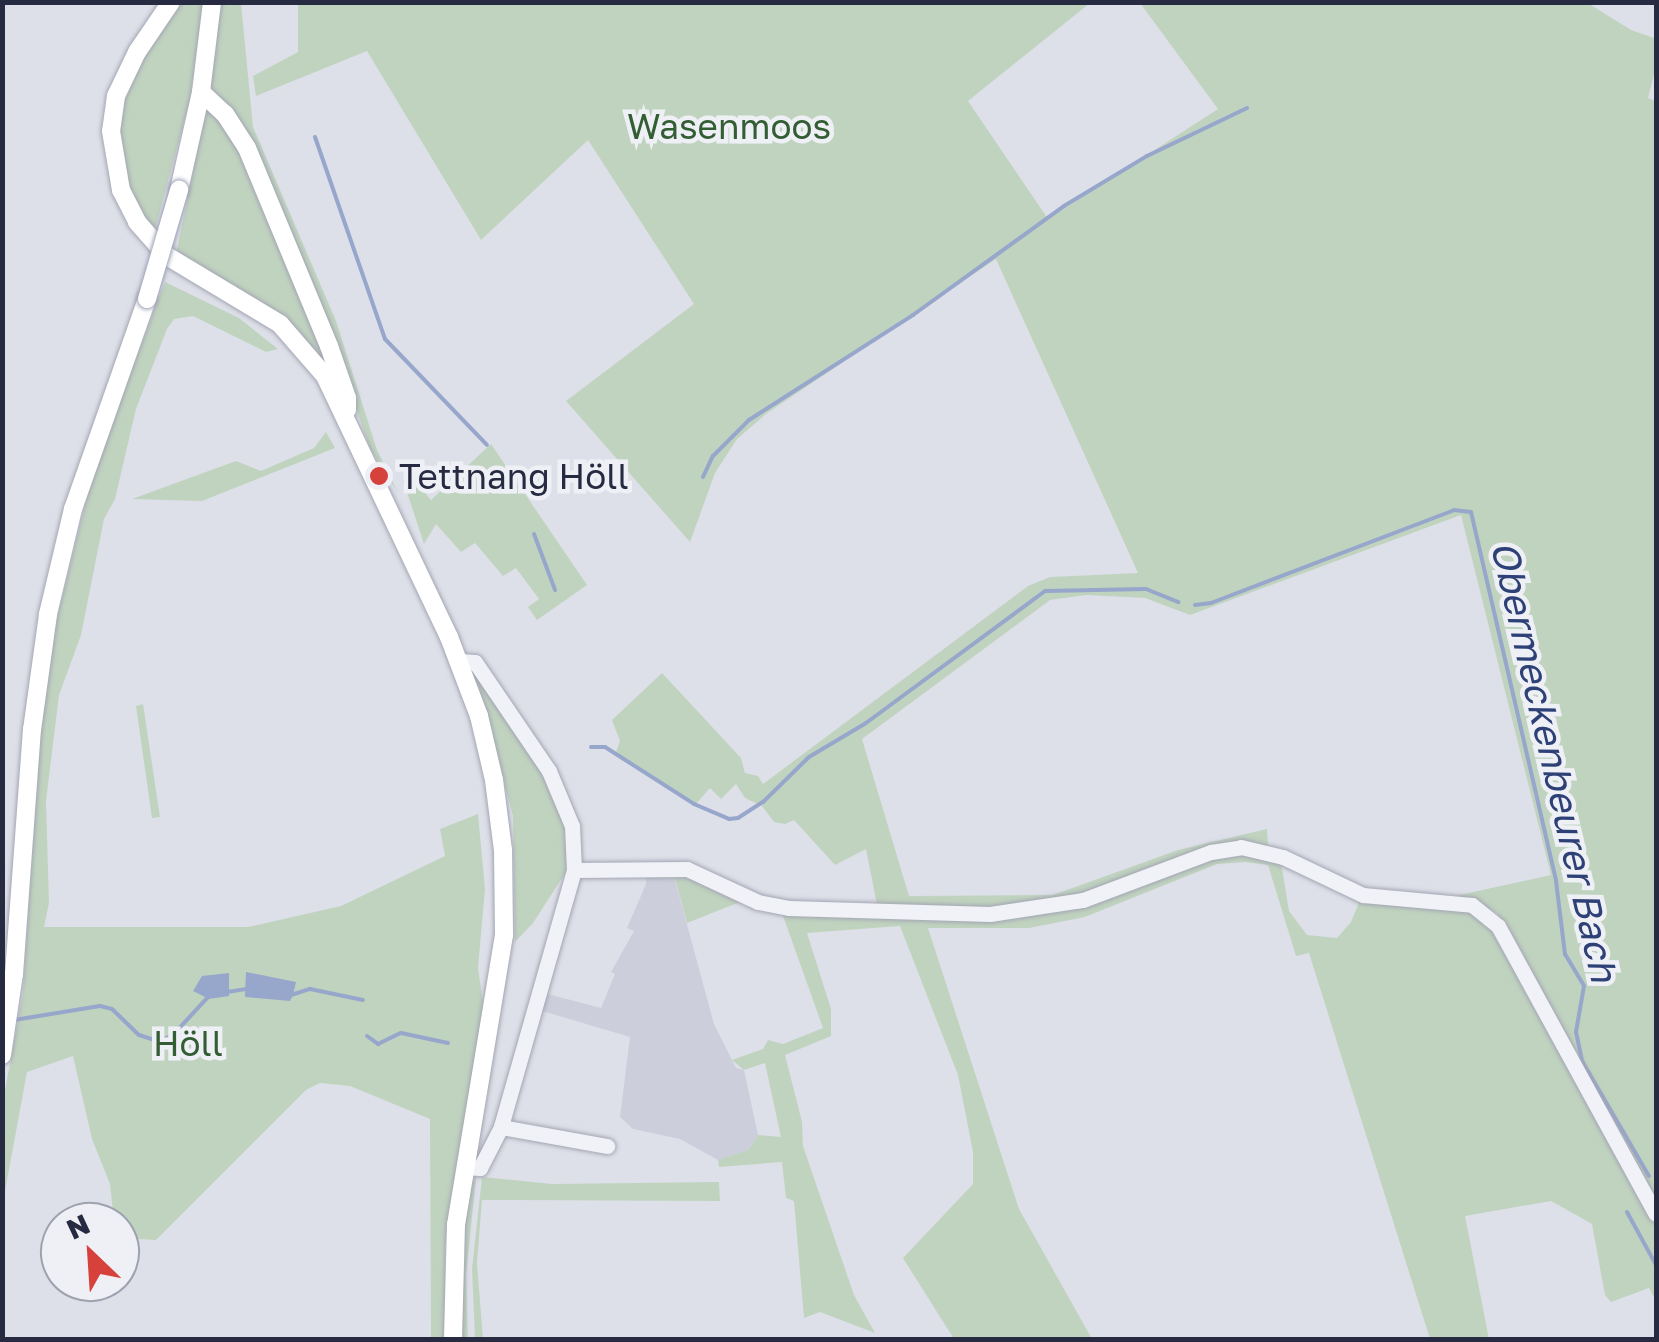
<!DOCTYPE html>
<html>
<head>
<meta charset="utf-8">
<style>
	body { margin:0 }
	#map { position:relative; width:1659px; height:1342px; overflow:hidden; background:#dee0e9; font-family:"Golos Text",sans-serif }
	div>[style] { position:absolute }
	.built>* { inset:0; background:#cccfdb }
	.green>* { inset:0; background:#c0d3bf }
	.water>* { inset:0; background:#97a6cb }
	.stream>* { height:4px; margin:-2px; padding:0 2px; transform-origin:2px; border-radius:2px; background:#97a6cb }
	.roads { filter:drop-shadow(0 0 2px #a3a6b3) drop-shadow(0 0 2px #a3a6b3) }
	.minor>* { height:15px; margin:-7.5px; padding:0 7.5px; transform-origin:7.5px; border-radius:7.5px; background:#f1f2f7 }
	.major>* { height:18px; margin:-9px; padding:0 9px; transform-origin:9px; border-radius:9px; background:#fff }
	.bridges { filter:drop-shadow(0 0 2px #9da2b5) drop-shadow(0 0 2px #9da2b5) }
	.major-bridge>* { height:18px; margin:-9px; padding:0 9px; transform-origin:9px; border-radius:9px; background:#fff }
	.dots>* { width:28px; height:28px; translate:-50% -50%; box-sizing:border-box; border:5px solid #eef0f6; border-radius:50% }
	span { translate:-50% -50%; white-space:nowrap; text-align:center; line-height:1.15; -webkit-text-stroke:9px #eef0f6; paint-order:stroke }
	.park-label { font-size:35px; color:#335d33 }
	.poi-label { font-size:35px; color:#262b41 }
	.left { translate:0 -50%; text-align:left }
	.water-label { font-size:38px; color:#2e4177; font-style:italic }
	.frame { position:absolute; inset:0; border:5px solid #262b41; pointer-events:none }
	.north { position:absolute; left:40px; top:1202px; width:100px; height:100px; box-sizing:border-box; background:#eef0f6; border:2px solid #9ea1ae; border-radius:50%; rotate:335deg; font-size:28px; font-weight:700; line-height:40px; text-align:center; color:#262b41 }
	.north::after { content:''; display:block; margin:auto; width:35px; height:45px; background:#d6413b; clip-path:polygon(50% 0,100% 100%,50% 72%,0 100%) }
</style>
</head>
<body>
<div id="map">
	<div class="built">
		<div style="clip-path:polygon(646px 869px,672px 869px,714px 1024px,736px 1068px,744px 1070px,758px 1135px,748px 1150px,734px 1158px,718px 1160px,680px 1139px,633px 1129px,620px 1117px,630px 1037px,539px 1010px,544px 993px,601px 1008px,615px 974px,611px 972px,634px 931px,627px 928px,646px 884px)"></div>
	</div>
	<div class="green">
		<div style="clip-path:polygon(1586px 2px,1631px 30px,1654px 38px,1656px 25px,1656px 67px,1648px 98px,1656px 101px,1656px 1205px,1497px 913px,1470px 898px,1455px 896px,1551px 875px,1461px 515px,1190px 615px,1145px 598px,1086px 595px,1050px 600px,862px 739px,909px 896px,1053px 895px,1178px 850px,1267px 829px,1268px 846px,1237px 841px,1075px 897px,1005px 908px,877px 905px,866px 849px,835px 865px,794px 820px,785px 824px,774px 822px,762px 806px,745px 798px,736px 784px,721px 799px,710px 788px,696px 804px,616px 752px,620px 741px,612px 720px,662px 673px,741px 758px,745px 773px,758px 776px,763px 784px,1028px 586px,1050px 577px,1138px 573px,996px 259px,766px 414px,737px 439px,715px 473px,690px 542px,566px 401px,694px 304px,588px 140px,481px 240px,367px 51px,256px 96px,253px 76px,298px 52px,298px 3px,1090px 3px,968px 101px,1048px 219px,1218px 109px,1140px 3px)"></div>
		<div style="clip-path:polygon(175px 3px,203px 3px,190px 99px,154px 233px,129px 192px,117px 144px,127px 82px)"></div>
		<div style="clip-path:polygon(220px 3px,241px 3px,253px 127px,336px 321px,377px 450px,398px 493px,370px 448px,325px 320px,211px 86px)"></div>
		<div style="clip-path:polygon(207px 104px,237px 139px,326px 356px,321px 357px,290px 323px,176px 254px)"></div>
		<div style="clip-path:polygon(165px 282px,239px 318px,278px 349px,266px 352px,193px 316px,174px 319px,167px 329px,136px 409px,115px 499px,104px 519px,81px 635px,59px 695px,46px 801px,49px 903px,44px 927px,248px 927px,341px 906px,445px 856px,440px 829px,478px 814px,485px 889px,478px 968px,483px 1002px,482px 1050px,445px 1246px,446px 1339px,431px 1339px,430px 1119px,350px 1086px,320px 1083px,306px 1090px,156px 1240px,137px 1239px,124px 1229px,116px 1213px,102px 1222px,113px 1212px,110px 1184px,92px 1139px,73px 1056px,27px 1072px,3px 1202px,3px 1101px,23px 994px,40px 735px,55px 627px,94px 469px)"></div>
		<div style="clip-path:polygon(326px 432px,335px 448px,202px 501px,132px 499px,236px 461px,261px 471px,314px 448px)"></div>
		<div style="clip-path:polygon(491px 444px,587px 585px,537px 620px,528px 607px,539px 599px,516px 568px,503px 576px,475px 543px,461px 552px,436px 524px,424px 544px,403px 480px,413px 478px,431px 500px)"></div>
		<div style="clip-path:polygon(475px 673px,533px 754px,565px 823px,568px 869px,533px 923px,515px 942px,513px 816px)"></div>
		<div style="clip-path:polygon(143px 704px,160px 817px,152px 818px,136px 706px)"></div>
		<div style="clip-path:polygon(1233px 853px,1281px 862px,1289px 911px,1307px 935px,1337px 938px,1351px 922px,1360px 900px,1463px 906px,1495px 929px,1656px 1223px,1656px 1301px,1649px 1288px,1611px 1302px,1605px 1295px,1592px 1224px,1551px 1201px,1465px 1216px,1489px 1339px,1430px 1339px,1309px 953px,1296px 956px,1268px 865px,1246px 862px,1217px 864px,1085px 917px,1029px 928px,928px 928px,1019px 1209px,1092px 1339px,954px 1339px,903px 1258px,973px 1184px,973px 1152px,958px 1075px,900px 926px,807px 933px,831px 1009px,831px 1036px,785px 1055px,802px 1122px,803px 1146px,854px 1295px,875px 1333px,820px 1312px,804px 1318px,794px 1201px,786px 1198px,782px 1162px,719px 1167px,718px 1160px,748px 1150px,758px 1135px,781px 1137px,765px 1063px,744px 1070px,732px 1060px,763px 1049px,768px 1040px,783px 1044px,823px 1028px,782px 913px,1033px 916px,1106px 897px)"></div>
		<div style="clip-path:polygon(673px 871px,704px 881px,740px 902px,687px 923px)"></div>
		<div style="clip-path:polygon(482px 1177px,552px 1184px,719px 1182px,720px 1201px,482px 1200px,477px 1263px,483px 1339px,475px 1339px,472px 1269px)"></div>
		<div style="clip-path:polygon(476px 1178px,466px 1275px,468px 1339px,462px 1340px,459px 1266px,469px 1185px)"></div>
	</div>
	<div class="water">
		<div style="clip-path:polygon(246px 972px,296px 982px,293px 995px,290px 1001px,245px 997px)"></div>
		<div style="clip-path:polygon(229px 973px,229px 996px,209px 999px,193px 991px,202px 976px)"></div>
	</div>
	<div class="stream">
		<div style="left:315px;top:137px;width:214px;rotate:70.9deg"></div>
		<div style="left:385px;top:339px;width:147px;rotate:46.1deg"></div>
		<div style="left:703px;top:477px;width:23px;rotate:-65deg"></div>
		<div style="left:713px;top:456px;width:51px;rotate:-45deg"></div>
		<div style="left:749px;top:420px;width:195px;rotate:-32.6deg"></div>
		<div style="left:913px;top:315px;width:186px;rotate:-35.8deg"></div>
		<div style="left:1064px;top:206px;width:97px;rotate:-31.1deg"></div>
		<div style="left:1147px;top:156px;width:111px;rotate:-25.6deg"></div>
		<div style="left:534px;top:534px;width:60px;rotate:69.4deg"></div>
		<div style="left:1195px;top:605px;width:16px;rotate:-7deg"></div>
		<div style="left:1211px;top:603px;width:260px;rotate:-20.9deg"></div>
		<div style="left:1454px;top:510px;width:17px;rotate:7deg"></div>
		<div style="left:1471px;top:512px;width:379px;rotate:77deg"></div>
		<div style="left:1556px;top:881px;width:74px;rotate:83deg"></div>
		<div style="left:1565px;top:954px;width:37px;rotate:59deg"></div>
		<div style="left:1584px;top:986px;width:47px;rotate:99.9deg"></div>
		<div style="left:1576px;top:1032px;width:30px;rotate:78deg"></div>
		<div style="left:1582px;top:1061px;width:133px;rotate:59.8deg"></div>
		<div style="left:591px;top:747px;width:14px"></div>
		<div style="left:605px;top:747px;width:106px;rotate:32.6deg"></div>
		<div style="left:694px;top:804px;width:38px;rotate:23deg"></div>
		<div style="left:729px;top:819px;width:9px;rotate:-6deg"></div>
		<div style="left:738px;top:818px;width:30px;rotate:-33deg"></div>
		<div style="left:763px;top:802px;width:64px;rotate:-44.4deg"></div>
		<div style="left:809px;top:757px;width:66px;rotate:-30.8deg"></div>
		<div style="left:866px;top:723px;width:222px;rotate:-36.4deg"></div>
		<div style="left:1045px;top:591px;width:101px;rotate:-1.1deg"></div>
		<div style="left:1146px;top:589px;width:35px;rotate:22deg"></div>
		<div style="left:227px;top:992px;width:20px;rotate:-9deg"></div>
		<div style="left:291px;top:995px;width:20px;rotate:-18deg"></div>
		<div style="left:310px;top:989px;width:54px;rotate:11.7deg"></div>
		<div style="left:14px;top:1020px;width:87px;rotate:-9.2deg"></div>
		<div style="left:100px;top:1006px;width:12px;rotate:14deg"></div>
		<div style="left:112px;top:1009px;width:37px;rotate:44deg"></div>
		<div style="left:139px;top:1035px;width:20px;rotate:18deg"></div>
		<div style="left:158px;top:1041px;width:15px;rotate:-20deg"></div>
		<div style="left:172px;top:1036px;width:53px;rotate:-47.3deg"></div>
		<div style="left:367px;top:1036px;width:14px;rotate:36deg"></div>
		<div style="left:378px;top:1044px;width:25px;rotate:-26deg"></div>
		<div style="left:401px;top:1033px;width:48px;rotate:12deg"></div>
		<div style="left:1627px;top:1212px;width:60px;rotate:61.3deg"></div>
	</div>
	<div class="roads">
		<div class="minor">
			<div style="left:460px;top:661px;width:15px;rotate:4deg"></div>
			<div style="left:475px;top:662px;width:132px;rotate:55.8deg"></div>
			<div style="left:549px;top:771px;width:60px;rotate:67.3deg"></div>
			<div style="left:572px;top:826px;width:44px;rotate:87.4deg"></div>
			<div style="left:574px;top:870px;width:267px;rotate:105.9deg"></div>
			<div style="left:501px;top:1127px;width:46px;rotate:117.1deg"></div>
			<div style="left:480px;top:1168px;width:15px;rotate:-176deg"></div>
			<div style="left:574px;top:870px;width:113px;rotate:-0.5deg"></div>
			<div style="left:687px;top:869px;width:78px;rotate:24.9deg"></div>
			<div style="left:758px;top:902px;width:32px;rotate:11deg"></div>
			<div style="left:789px;top:908px;width:201px;rotate:1.7deg"></div>
			<div style="left:990px;top:914px;width:94px;rotate:-8.6deg"></div>
			<div style="left:1083px;top:900px;width:137px;rotate:-20.6deg"></div>
			<div style="left:1211px;top:852px;width:30px;rotate:-9deg"></div>
			<div style="left:1241px;top:847px;width:43px;rotate:13.4deg"></div>
			<div style="left:1283px;top:857px;width:89px;rotate:25.4deg"></div>
			<div style="left:1363px;top:895px;width:109px;rotate:5.2deg"></div>
			<div style="left:1472px;top:905px;width:33px;rotate:39deg"></div>
			<div style="left:1498px;top:926px;width:328px;rotate:61.3deg"></div>
			<div style="left:501px;top:1127px;width:108px;rotate:10.2deg"></div>
		</div>
		<div class="major">
			<div style="left:171px;top:2px;width:60px;rotate:124.2deg"></div>
			<div style="left:137px;top:52px;width:49px;rotate:115.5deg"></div>
			<div style="left:116px;top:96px;width:35px;rotate:98deg"></div>
			<div style="left:111px;top:131px;width:60px;rotate:80.4deg"></div>
			<div style="left:121px;top:190px;width:36px;rotate:63deg"></div>
			<div style="left:137px;top:222px;width:45px;rotate:48.6deg"></div>
			<div style="left:167px;top:256px;width:132px;rotate:31deg"></div>
			<div style="left:280px;top:324px;width:69px;rotate:49.1deg"></div>
			<div style="left:325px;top:376px;width:289px;rotate:64.6deg"></div>
			<div style="left:449px;top:637px;width:85px;rotate:69.2deg"></div>
			<div style="left:479px;top:716px;width:66px;rotate:76.8deg"></div>
			<div style="left:494px;top:780px;width:71px;rotate:82.7deg"></div>
			<div style="left:503px;top:850px;width:85px;rotate:89.3deg"></div>
			<div style="left:504px;top:935px;width:293px;rotate:99.4deg"></div>
			<div style="left:456px;top:1224px;width:116px;rotate:91.5deg"></div>
			<div style="left:201px;top:92px;width:33px;rotate:43deg"></div>
			<div style="left:225px;top:114px;width:40px;rotate:57.1deg"></div>
			<div style="left:247px;top:148px;width:214px;rotate:67.5deg"></div>
			<div style="left:329px;top:346px;width:55px;rotate:70.9deg"></div>
			<div style="left:347px;top:398px;width:12px;rotate:90deg"></div>
			<div style="left:179px;top:190px;width:100px;rotate:-77.3deg"></div>
			<div style="left:201px;top:92px;width:91px;rotate:-83deg"></div>
			<div style="left:2px;top:1055px;width:82px;rotate:-81.6deg"></div>
			<div style="left:14px;top:974px;width:245px;rotate:-85.8deg"></div>
			<div style="left:32px;top:730px;width:117px;rotate:-82.1deg"></div>
			<div style="left:48px;top:614px;width:108px;rotate:-76.6deg"></div>
			<div style="left:73px;top:509px;width:223px;rotate:-70.6deg"></div>
		</div>
	</div>
	<div class="bridges">
		<div class="major-bridge">
			<div style="left:147px;top:299px;width:114px;rotate:-73.6deg"></div>
		</div>
	</div>
	<div class="dots">
		<div style="left:379px;top:476px;background:#d6413b"></div>
	</div>
	<div class="park-label">
		<span style="left:729px;top:126px">Wasenmoos</span>
		<span style="left:188px;top:1043px">Höll</span>
	</div>
	<div class="poi-label">
		<span class="left" style="left:399px;top:476px">Tettnang Höll</span>
	</div>
	<div class="water-label">
		<span style="left:1555px;top:761px;rotate:77deg">Obermeckenbeurer Bach</span>
	</div>
	<div class="frame"></div>
	<div class="north">N</div>
</div>
</body>
</html>
